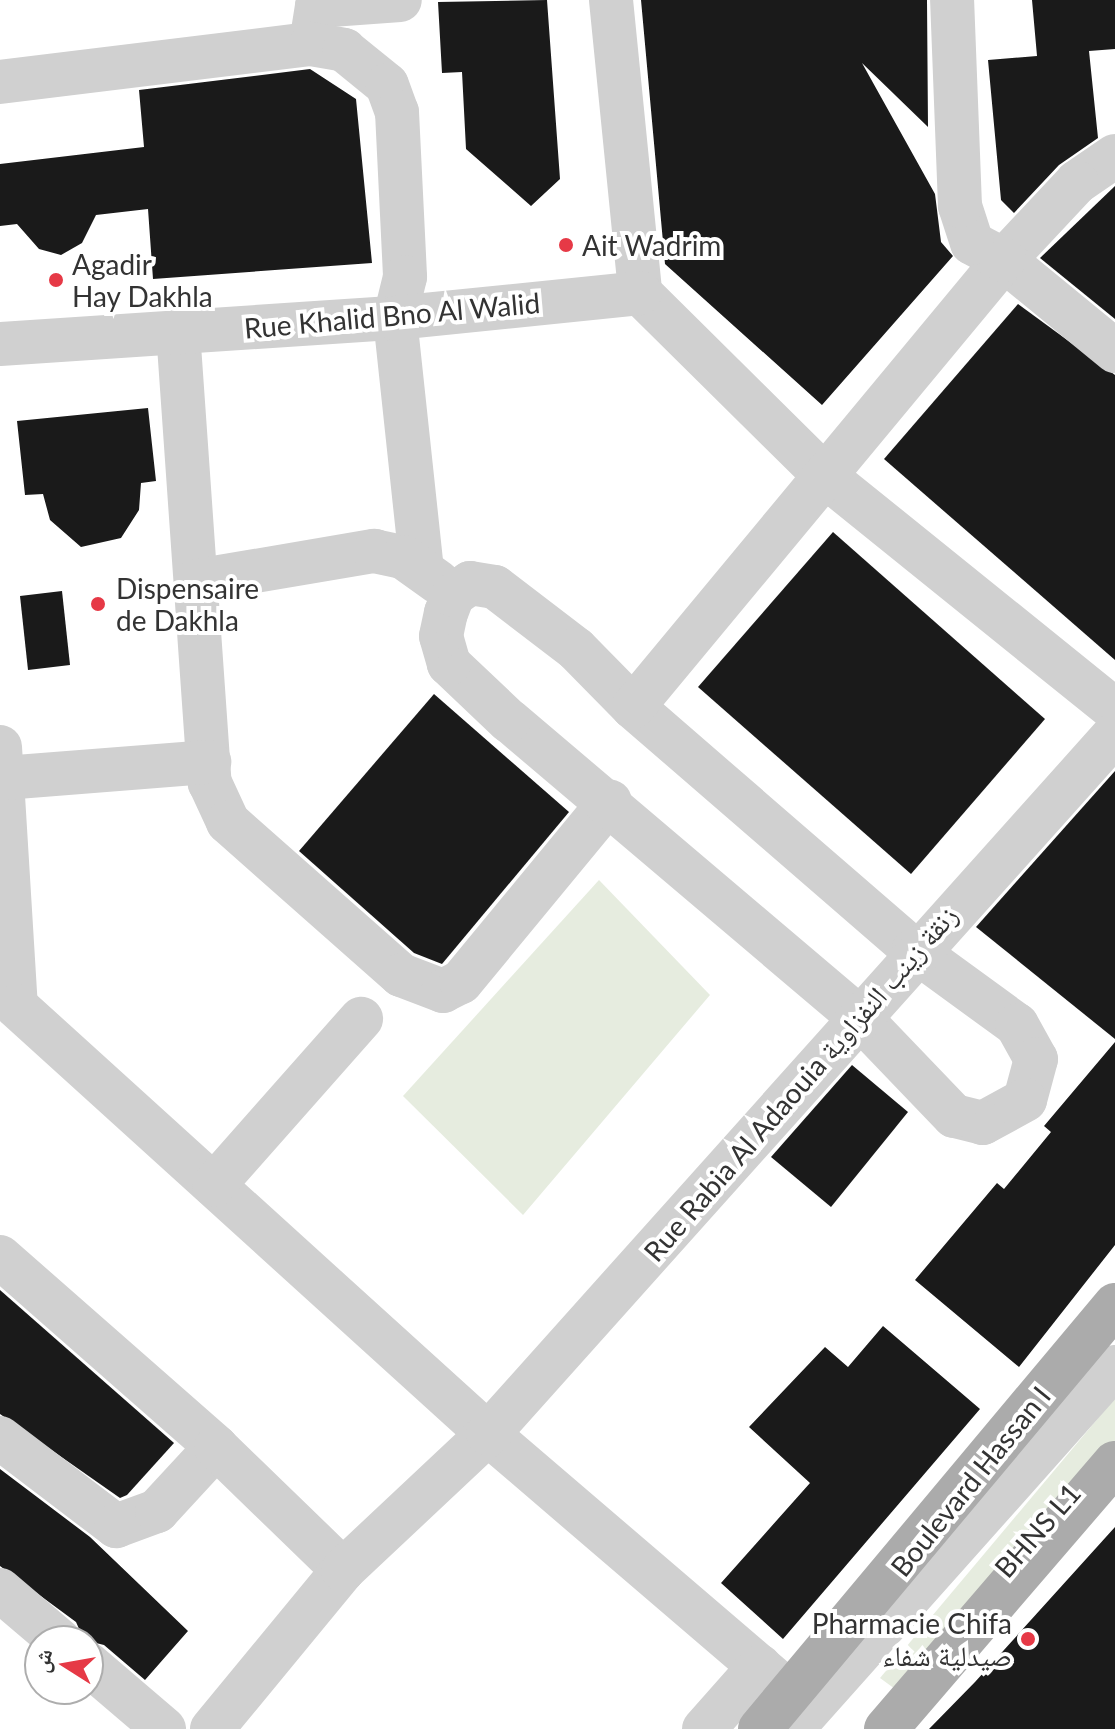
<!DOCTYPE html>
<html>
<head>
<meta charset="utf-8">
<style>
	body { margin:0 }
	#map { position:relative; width:1115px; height:1729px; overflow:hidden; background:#fff; font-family:Lato,"Noto Naskh Arabic",sans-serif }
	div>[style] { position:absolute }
	.green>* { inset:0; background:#e6ecdf }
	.building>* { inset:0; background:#1a1a1a }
	.minor>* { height:44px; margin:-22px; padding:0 22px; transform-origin:22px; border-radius:22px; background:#d0d0d0 }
	.major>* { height:44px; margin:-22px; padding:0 22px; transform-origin:22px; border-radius:22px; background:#ababab }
	.dots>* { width:22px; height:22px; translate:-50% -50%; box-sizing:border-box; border:4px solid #fff; border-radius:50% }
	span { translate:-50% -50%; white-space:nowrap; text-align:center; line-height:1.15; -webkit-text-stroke:8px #fff; paint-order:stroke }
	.poi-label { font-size:28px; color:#333 }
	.left { translate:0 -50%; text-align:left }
	.right { translate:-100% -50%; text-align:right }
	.street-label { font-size:28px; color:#333 }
	.north { position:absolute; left:24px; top:1625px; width:80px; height:80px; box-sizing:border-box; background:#fff; border:2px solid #adadad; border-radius:50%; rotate:281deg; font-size:22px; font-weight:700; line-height:32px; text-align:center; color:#333 }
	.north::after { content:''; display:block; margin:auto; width:28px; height:36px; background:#e63946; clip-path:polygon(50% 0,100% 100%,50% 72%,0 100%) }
</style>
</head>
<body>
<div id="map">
	<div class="green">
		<div style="clip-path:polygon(599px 880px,710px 995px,523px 1215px,403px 1096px)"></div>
		<div style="clip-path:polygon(1115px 1398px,1115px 1452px,906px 1697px,880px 1678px)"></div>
	</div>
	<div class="building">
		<div style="clip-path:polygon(547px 0,560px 179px,531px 206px,466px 149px,462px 72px,442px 73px,438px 2px)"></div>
		<div style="clip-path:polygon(641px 0,927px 0,928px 127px,862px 63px,935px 194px,941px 242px,953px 256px,822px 405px,665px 264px)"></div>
		<div style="clip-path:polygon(1032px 0,1115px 0,1115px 49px,1089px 51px,1098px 138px,1059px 165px,1014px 213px,1001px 200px,988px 60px,1037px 56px)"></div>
		<div style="clip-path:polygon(310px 69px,356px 99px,372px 263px,153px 279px,148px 209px,96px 215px,82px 243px,61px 255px,39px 249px,17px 224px,0 226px,0 164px,144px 147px,139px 90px)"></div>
		<div style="clip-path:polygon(1115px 186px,1115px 319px,1040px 258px)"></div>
		<div style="clip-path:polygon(1018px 304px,1115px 375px,1115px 660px,884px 459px)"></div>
		<div style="clip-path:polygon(148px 408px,156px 481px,141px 483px,139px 510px,121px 538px,81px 547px,50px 520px,43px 494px,25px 495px,17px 421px)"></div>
		<div style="clip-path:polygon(833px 532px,1045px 719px,911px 874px,698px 687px)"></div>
		<div style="clip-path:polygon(62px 591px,70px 665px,28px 670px,20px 596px)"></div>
		<div style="clip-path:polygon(434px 694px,569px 812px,442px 964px,414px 953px,299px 851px)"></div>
		<div style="clip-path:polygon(1115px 771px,1115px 1039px,976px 927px)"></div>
		<div style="clip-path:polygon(1115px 1042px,1115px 1245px,1019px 1367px,915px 1280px,997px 1183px,1004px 1189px,1051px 1132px,1044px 1126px)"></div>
		<div style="clip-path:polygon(852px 1065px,908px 1112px,831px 1207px,771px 1157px)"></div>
		<div style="clip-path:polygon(0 1290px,174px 1443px,127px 1495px,120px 1498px,0 1414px)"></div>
		<div style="clip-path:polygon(883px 1326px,980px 1409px,783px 1639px,721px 1583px,810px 1483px,749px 1427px,825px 1347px,848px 1367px)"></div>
		<div style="clip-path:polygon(0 1469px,90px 1537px,188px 1631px,145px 1680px,104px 1645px,84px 1640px,76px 1622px,0 1566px)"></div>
		<div style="clip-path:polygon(1115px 1527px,1115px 1729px,929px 1729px,975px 1682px)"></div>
	</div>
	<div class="minor">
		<div style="left:611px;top:0;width:294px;rotate:84.3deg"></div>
		<div style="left:311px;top:44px;width:38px;rotate:-81deg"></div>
		<div style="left:317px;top:6px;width:83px;rotate:-4.1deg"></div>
		<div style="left:0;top:82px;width:313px;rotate:-7deg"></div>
		<div style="left:311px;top:44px;width:34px;rotate:10deg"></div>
		<div style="left:344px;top:50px;width:55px;rotate:39.1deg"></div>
		<div style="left:387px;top:85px;width:29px;rotate:70deg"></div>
		<div style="left:397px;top:112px;width:165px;rotate:87.2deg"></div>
		<div style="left:405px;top:277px;width:42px;rotate:103.7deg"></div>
		<div style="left:395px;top:318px;width:252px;rotate:83.9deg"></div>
		<div style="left:1115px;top:156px;width:46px;rotate:145.6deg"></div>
		<div style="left:1077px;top:182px;width:107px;rotate:133.1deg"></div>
		<div style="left:1004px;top:260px;width:144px;rotate:39.3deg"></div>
		<div style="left:640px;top:293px;width:260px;rotate:44.7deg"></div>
		<div style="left:825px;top:476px;width:373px;rotate:38.9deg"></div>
		<div style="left:178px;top:331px;width:453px;rotate:86deg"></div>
		<div style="left:210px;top:783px;width:43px;rotate:65.2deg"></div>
		<div style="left:228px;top:822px;width:231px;rotate:41.5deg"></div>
		<div style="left:401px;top:975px;width:45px;rotate:20.9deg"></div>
		<div style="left:443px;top:991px;width:20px;rotate:-27deg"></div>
		<div style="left:461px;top:982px;width:234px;rotate:-50.5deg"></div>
		<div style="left:0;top:344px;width:396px;rotate:-3.8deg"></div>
		<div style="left:395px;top:318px;width:246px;rotate:-5.8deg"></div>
		<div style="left:196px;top:581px;width:181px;rotate:-9.6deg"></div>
		<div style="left:374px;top:551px;width:30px;rotate:12deg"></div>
		<div style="left:403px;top:557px;width:43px;rotate:35.5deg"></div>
		<div style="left:470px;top:583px;width:25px;rotate:9deg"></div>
		<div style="left:495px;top:587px;width:102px;rotate:37.4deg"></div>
		<div style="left:576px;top:649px;width:81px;rotate:45.5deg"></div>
		<div style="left:633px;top:707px;width:371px;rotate:40.9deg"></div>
		<div style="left:914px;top:950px;width:127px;rotate:36.1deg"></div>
		<div style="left:1017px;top:1025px;width:39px;rotate:61deg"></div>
		<div style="left:1036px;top:1059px;width:42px;rotate:105deg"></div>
		<div style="left:1025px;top:1100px;width:48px;rotate:151.3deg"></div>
		<div style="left:983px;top:1123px;width:30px;rotate:-166deg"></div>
		<div style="left:954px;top:1116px;width:134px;rotate:-133.8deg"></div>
		<div style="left:861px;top:1019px;width:461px;rotate:-139.7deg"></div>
		<div style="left:509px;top:721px;width:83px;rotate:-136.5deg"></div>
		<div style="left:449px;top:664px;width:29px;rotate:-106deg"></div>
		<div style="left:441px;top:636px;width:24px;rotate:-78deg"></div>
		<div style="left:446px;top:613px;width:19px;rotate:-69deg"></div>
		<div style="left:453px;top:595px;width:21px;rotate:-35deg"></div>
		<div style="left:633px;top:707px;width:581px;rotate:-50.31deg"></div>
		<div style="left:1004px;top:260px;width:36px;rotate:-152deg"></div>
		<div style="left:972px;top:243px;width:39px;rotate:-108deg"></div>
		<div style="left:960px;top:206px;width:206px;rotate:-92.2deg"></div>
		<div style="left:0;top:747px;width:259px;rotate:86.5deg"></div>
		<div style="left:16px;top:1006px;width:637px;rotate:42.2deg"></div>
		<div style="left:488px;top:1434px;width:399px;rotate:40.6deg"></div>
		<div style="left:4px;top:778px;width:206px;rotate:-4.5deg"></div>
		<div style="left:214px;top:1185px;width:222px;rotate:-48.5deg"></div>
		<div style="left:0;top:1257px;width:288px;rotate:41.3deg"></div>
		<div style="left:0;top:1438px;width:146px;rotate:37.2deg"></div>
		<div style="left:116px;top:1526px;width:44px;rotate:-20.1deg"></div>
		<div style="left:157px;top:1511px;width:87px;rotate:-47.3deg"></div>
		<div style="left:216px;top:1447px;width:177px;rotate:44.1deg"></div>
		<div style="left:0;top:1590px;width:79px;rotate:40.4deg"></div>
		<div style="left:88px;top:1664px;width:100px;rotate:40.5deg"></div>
		<div style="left:212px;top:1729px;width:206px;rotate:-50.5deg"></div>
		<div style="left:343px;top:1570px;width:199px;rotate:-43.2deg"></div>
		<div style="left:488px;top:1434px;width:940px;rotate:-48.15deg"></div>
		<div style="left:704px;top:1729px;width:84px;rotate:-48.4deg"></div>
		<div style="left:792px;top:1729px;width:485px;rotate:-48.3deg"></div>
	</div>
	<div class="major">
		<div style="left:760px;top:1729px;width:553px;rotate:-50.06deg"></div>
		<div style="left:886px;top:1729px;width:351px;rotate:-49.3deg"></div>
	</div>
	<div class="dots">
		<div style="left:566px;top:245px;background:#e63946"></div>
		<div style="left:56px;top:280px;background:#e63946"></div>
		<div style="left:98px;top:604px;background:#e63946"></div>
		<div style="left:1028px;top:1639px;background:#e63946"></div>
	</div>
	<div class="poi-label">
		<span class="left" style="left:582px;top:245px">Ait Wadrim</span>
		<span class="left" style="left:72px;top:280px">Agadir<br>Hay Dakhla</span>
		<span class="left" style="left:116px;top:604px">Dispensaire<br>de Dakhla</span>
		<span class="right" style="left:1012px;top:1639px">Pharmacie Chifa<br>صيدلية شفاء</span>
	</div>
	<div class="street-label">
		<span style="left:392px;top:315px;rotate:-5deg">Rue Khalid Bno Al Walid</span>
		<span style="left:800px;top:1083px;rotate:-49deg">Rue Rabia Al Adaouia زنقة زينب النفزاوية</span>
		<span style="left:970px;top:1481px;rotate:-51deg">Boulevard Hassan I</span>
		<span style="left:1037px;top:1530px;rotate:-49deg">BHNS L1</span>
	</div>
	<div class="north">ش</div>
</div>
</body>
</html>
